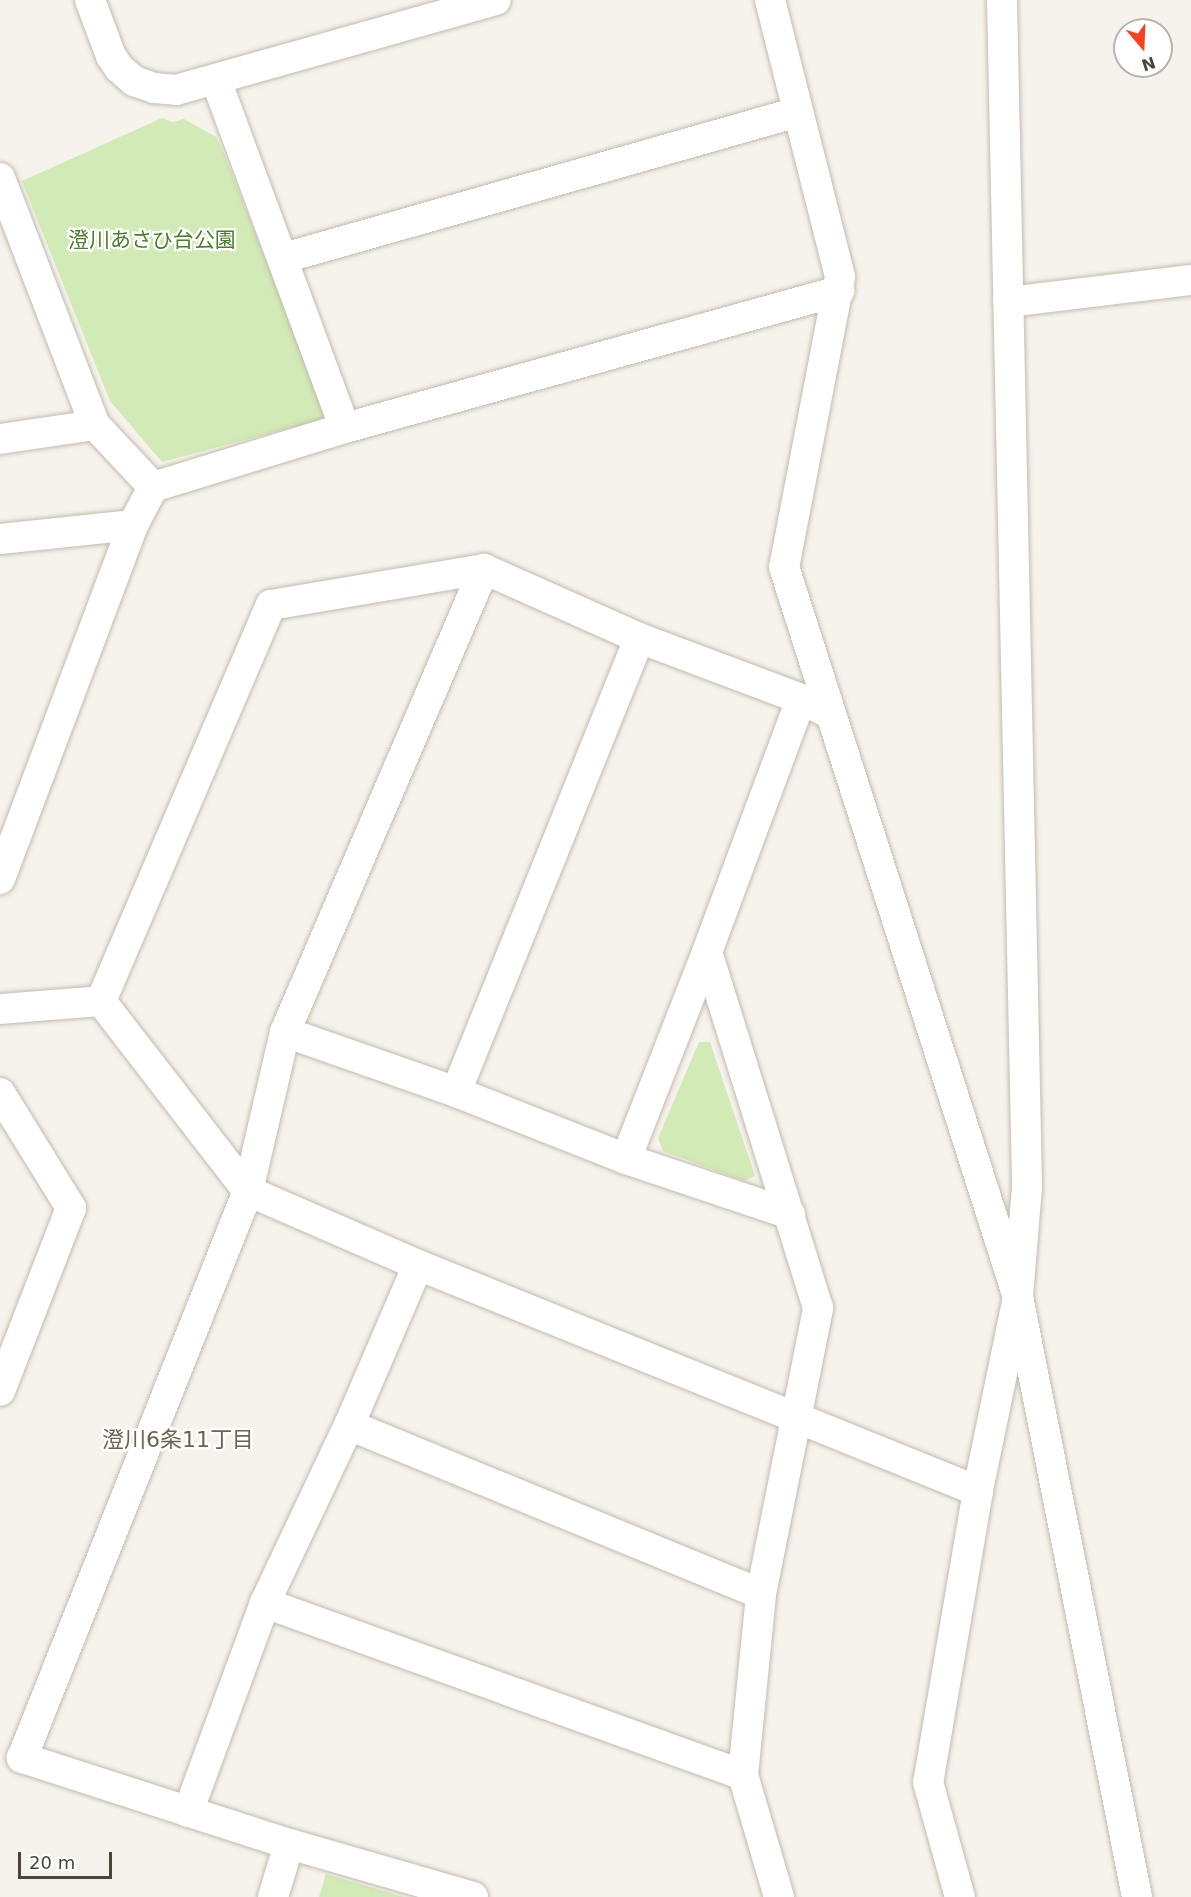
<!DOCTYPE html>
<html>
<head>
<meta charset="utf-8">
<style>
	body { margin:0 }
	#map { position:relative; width:1191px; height:1897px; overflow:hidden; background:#f6f3ec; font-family:"DejaVu Sans","Noto Sans JP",sans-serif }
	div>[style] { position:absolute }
	.green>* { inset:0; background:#d2eab5 }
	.roads { filter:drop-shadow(0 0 2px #c2bbae) drop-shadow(0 0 2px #c2bbae) }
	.street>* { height:30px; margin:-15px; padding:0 15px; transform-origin:15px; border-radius:15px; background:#fff }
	span { translate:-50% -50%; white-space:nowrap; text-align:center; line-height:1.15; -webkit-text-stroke:4.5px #fff; paint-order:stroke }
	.park-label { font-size:21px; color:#4a7f2a }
	.neighbourhood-label { font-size:22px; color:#6e6250 }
	.north { position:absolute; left:1113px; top:18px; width:60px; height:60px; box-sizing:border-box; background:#fff; border:2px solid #b7b4b0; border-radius:50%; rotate:161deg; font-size:16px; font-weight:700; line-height:24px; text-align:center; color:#4b4439 }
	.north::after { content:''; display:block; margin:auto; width:21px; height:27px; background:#fc3f1d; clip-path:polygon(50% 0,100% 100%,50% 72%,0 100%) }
	.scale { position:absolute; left:18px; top:1852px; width:94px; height:27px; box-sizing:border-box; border:3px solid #4b4439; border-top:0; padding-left:8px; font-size:18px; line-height:21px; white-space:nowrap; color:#4b4439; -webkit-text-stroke:4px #fff; paint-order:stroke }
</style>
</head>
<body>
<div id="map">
	<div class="green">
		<div style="clip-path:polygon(162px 118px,172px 122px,184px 119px,216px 137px,221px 146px,328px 418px,162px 462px,110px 401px,22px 181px)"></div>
		<div style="clip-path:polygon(699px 1042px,710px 1042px,755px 1176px,744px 1181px,663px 1151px,658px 1138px)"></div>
		<div style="clip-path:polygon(326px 1874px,404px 1897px,319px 1897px)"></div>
	</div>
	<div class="roads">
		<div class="street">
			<div style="left:90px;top:0;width:60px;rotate:69.4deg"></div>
			<div style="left:111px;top:56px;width:14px;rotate:56deg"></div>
			<div style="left:119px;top:68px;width:20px;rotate:41deg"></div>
			<div style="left:134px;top:81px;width:21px;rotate:19deg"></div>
			<div style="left:154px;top:88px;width:22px;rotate:5deg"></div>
			<div style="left:176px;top:90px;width:332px;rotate:-15.7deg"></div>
			<div style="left:770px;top:0;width:286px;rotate:75.8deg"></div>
			<div style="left:840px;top:277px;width:295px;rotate:100.9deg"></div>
			<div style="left:784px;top:567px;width:767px;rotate:72.23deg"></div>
			<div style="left:1018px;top:1297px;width:198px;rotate:101.7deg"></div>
			<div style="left:978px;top:1491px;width:295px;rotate:99.7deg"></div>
			<div style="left:928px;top:1782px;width:119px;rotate:74.5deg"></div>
			<div style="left:1002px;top:0;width:1187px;rotate:88.79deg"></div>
			<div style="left:1027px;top:1187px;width:110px;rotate:94.7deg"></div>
			<div style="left:1018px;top:1297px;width:612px;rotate:78.78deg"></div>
			<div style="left:216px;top:80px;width:371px;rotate:69.7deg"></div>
			<div style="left:0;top:178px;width:265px;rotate:69deg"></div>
			<div style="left:95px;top:425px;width:85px;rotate:46.9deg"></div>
			<div style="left:284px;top:258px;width:534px;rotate:-15.86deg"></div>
			<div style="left:1008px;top:302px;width:184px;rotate:-6.9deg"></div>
			<div style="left:0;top:439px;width:96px;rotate:-8.4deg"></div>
			<div style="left:0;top:539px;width:134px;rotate:-6deg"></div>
			<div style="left:133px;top:525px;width:43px;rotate:-62.2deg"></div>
			<div style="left:153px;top:487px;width:201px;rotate:-17.1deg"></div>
			<div style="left:345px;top:428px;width:513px;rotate:-15.5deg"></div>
			<div style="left:0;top:879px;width:378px;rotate:-69.4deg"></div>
			<div style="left:101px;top:1001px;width:240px;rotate:52.3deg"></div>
			<div style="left:248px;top:1191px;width:185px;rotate:23.5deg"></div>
			<div style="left:418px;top:1265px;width:174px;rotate:113.3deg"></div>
			<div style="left:349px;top:1425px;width:197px;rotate:115.3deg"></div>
			<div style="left:265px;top:1603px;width:508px;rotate:19.79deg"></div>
			<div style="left:0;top:1009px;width:101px;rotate:-4.5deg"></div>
			<div style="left:101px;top:1001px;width:431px;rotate:-66.8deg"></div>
			<div style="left:271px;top:605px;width:216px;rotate:-9.6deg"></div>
			<div style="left:285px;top:1032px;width:181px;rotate:19.3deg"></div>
			<div style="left:456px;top:1092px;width:183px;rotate:21.5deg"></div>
			<div style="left:626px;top:1159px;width:173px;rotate:18.5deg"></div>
			<div style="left:456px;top:1092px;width:489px;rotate:-68deg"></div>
			<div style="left:0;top:1093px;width:135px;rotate:58.3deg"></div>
			<div style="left:71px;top:1208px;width:196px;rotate:111.2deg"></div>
			<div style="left:626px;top:1159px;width:222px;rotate:-68.6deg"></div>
			<div style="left:418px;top:1265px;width:604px;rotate:21.98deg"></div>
			<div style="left:349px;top:1425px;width:445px;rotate:22.3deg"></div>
			<div style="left:188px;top:1812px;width:223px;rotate:-69.8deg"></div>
			<div style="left:273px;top:1897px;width:55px;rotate:-73.2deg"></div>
			<div style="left:473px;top:1897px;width:191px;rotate:-163.9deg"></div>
			<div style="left:289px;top:1844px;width:281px;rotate:-162.1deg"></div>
			<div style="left:22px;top:1758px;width:610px;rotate:-68.27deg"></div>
			<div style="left:248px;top:1191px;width:163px;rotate:-76.9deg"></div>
			<div style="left:285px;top:1032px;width:504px;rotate:-66.74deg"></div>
			<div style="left:484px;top:569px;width:170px;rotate:24deg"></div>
			<div style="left:639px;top:638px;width:173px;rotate:20.6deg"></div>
			<div style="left:801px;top:699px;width:31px;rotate:27deg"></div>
			<div style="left:779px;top:1897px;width:127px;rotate:-106.4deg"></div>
			<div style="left:743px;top:1775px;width:182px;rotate:-84.3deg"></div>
			<div style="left:761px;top:1594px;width:292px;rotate:-78.7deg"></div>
			<div style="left:818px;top:1308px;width:373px;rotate:-107.3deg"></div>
			<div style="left:707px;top:952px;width:270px;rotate:-69.6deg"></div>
		</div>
	</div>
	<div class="park-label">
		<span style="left:152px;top:240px">澄川あさひ台公園</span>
	</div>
	<div class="neighbourhood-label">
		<span style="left:178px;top:1440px">澄川6条11丁目</span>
	</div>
	<div class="north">N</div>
	<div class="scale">20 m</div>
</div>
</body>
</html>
